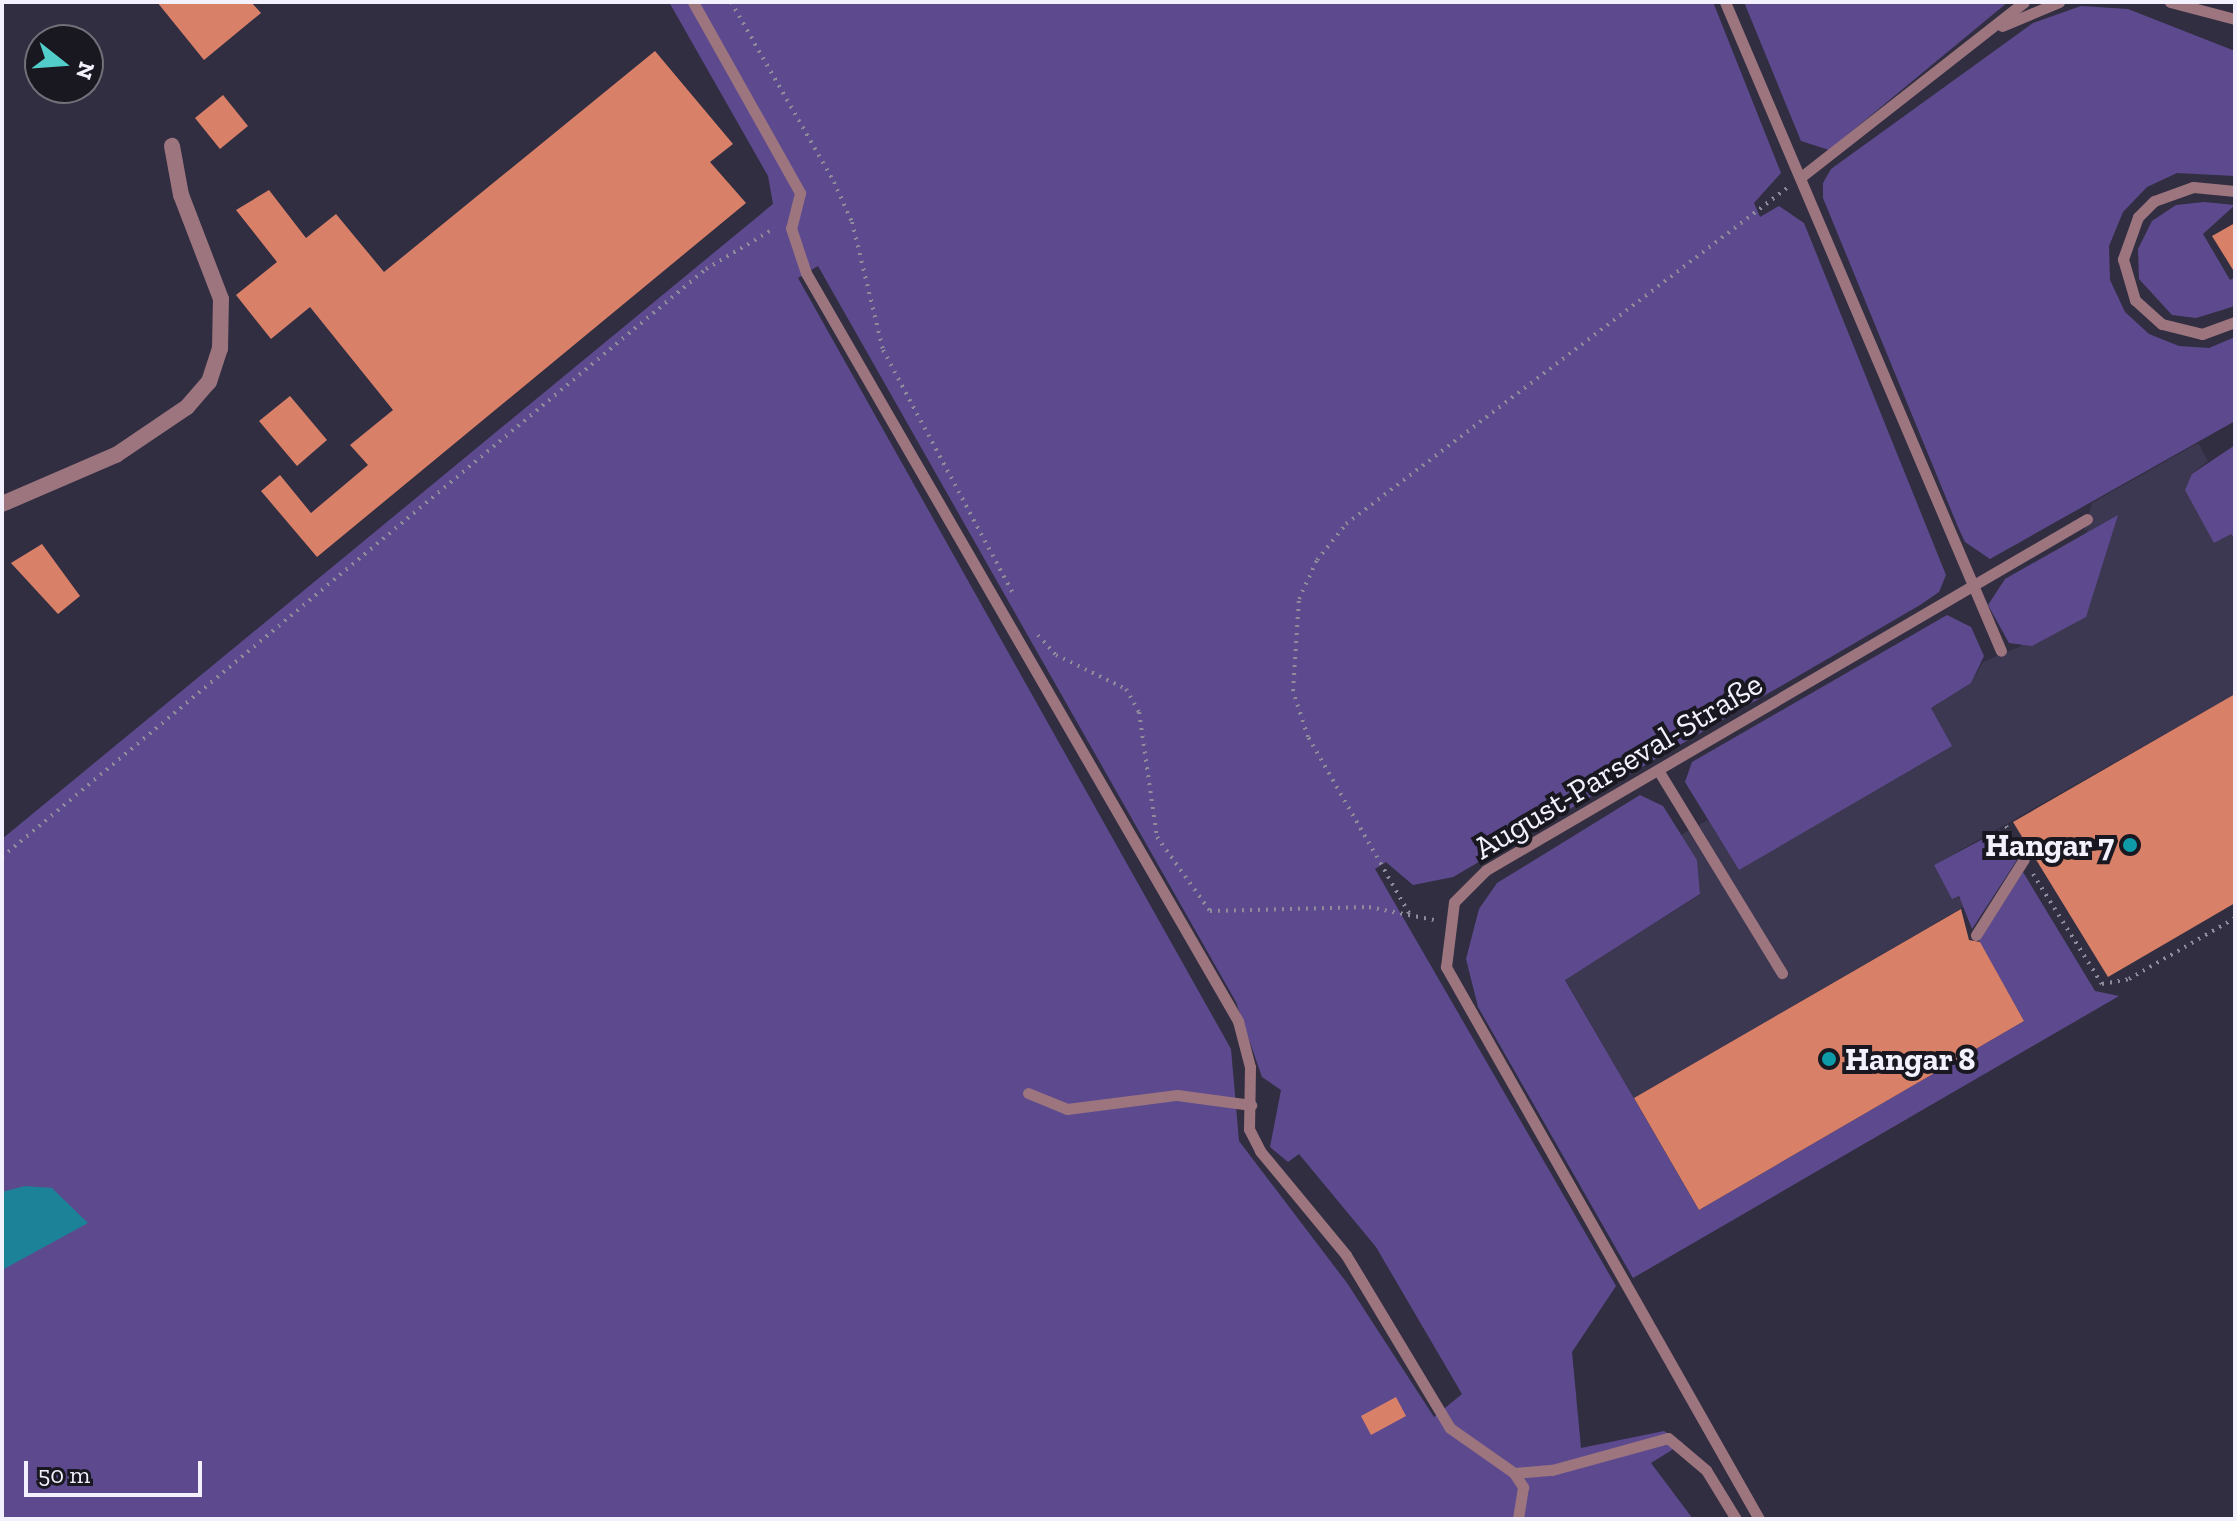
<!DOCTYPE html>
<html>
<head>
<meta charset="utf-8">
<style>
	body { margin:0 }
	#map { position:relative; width:2237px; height:1521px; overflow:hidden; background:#322e41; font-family:"Zilla Slab",serif }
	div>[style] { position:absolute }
	.built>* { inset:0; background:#3d3851 }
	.green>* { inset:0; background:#5d4a8e }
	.water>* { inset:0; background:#1c8297 }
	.building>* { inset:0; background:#d98069 }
	.path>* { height:4px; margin-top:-2px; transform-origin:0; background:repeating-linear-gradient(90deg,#8e8b9b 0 2px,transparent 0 8px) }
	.service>* { height:11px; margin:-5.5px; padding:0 5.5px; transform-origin:5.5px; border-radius:5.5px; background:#9c757f }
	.minor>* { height:16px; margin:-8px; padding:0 8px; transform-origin:8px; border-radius:8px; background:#9c757f }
	.dots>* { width:22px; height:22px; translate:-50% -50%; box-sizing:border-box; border:4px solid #191820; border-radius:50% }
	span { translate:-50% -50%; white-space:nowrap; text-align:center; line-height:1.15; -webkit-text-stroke:8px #191820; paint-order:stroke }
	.street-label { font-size:32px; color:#f4f1fe }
	.poi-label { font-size:32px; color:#f4f1fe; font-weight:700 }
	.right { translate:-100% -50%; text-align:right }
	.left { translate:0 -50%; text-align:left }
	.frame { position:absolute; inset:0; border:4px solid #f4f1fe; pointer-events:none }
	.north { position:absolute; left:24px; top:24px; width:80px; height:80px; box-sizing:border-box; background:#191820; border:2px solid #716f79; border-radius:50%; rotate:107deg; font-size:22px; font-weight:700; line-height:32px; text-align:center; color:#f4f1fe }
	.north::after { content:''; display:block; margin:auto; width:28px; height:36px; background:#53cdca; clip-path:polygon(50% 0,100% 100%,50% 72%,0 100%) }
	.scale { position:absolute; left:24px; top:1461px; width:178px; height:36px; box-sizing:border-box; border:4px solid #f4f1fe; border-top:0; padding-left:10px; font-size:24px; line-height:28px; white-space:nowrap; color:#f4f1fe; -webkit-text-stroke:6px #191820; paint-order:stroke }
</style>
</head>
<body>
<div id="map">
	<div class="built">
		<div style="clip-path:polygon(2198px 443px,2208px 461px,2192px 474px,2235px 539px,2235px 694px,1934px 865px,1965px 906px,1634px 1098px,1565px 979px,1700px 895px,1697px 860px,1681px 835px,1708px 820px,1739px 869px,1951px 746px,1931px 708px,1971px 683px,1983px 662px,2021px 646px,2089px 528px,2084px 531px,2092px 503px)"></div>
	</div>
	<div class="green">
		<div style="clip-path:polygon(evenodd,669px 2px,1713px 2px,1781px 173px,1754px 203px,1760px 217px,1779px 206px,1804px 223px,1946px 575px,1939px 592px,1920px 605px,1453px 877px,1413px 885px,1386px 862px,1375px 869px,1616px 1286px,1572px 1352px,1581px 1448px,1664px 1431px,1683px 1443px,1651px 1463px,1693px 1519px,2px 1519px,2px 839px,773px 204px,768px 176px,669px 2px,818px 266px,1236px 1002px,1262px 1077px,1281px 1090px,1270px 1147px,1288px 1162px,1299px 1154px,1376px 1247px,1462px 1394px,1434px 1417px,1347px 1283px,1239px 1141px,1231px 1049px,798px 278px,818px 266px)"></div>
		<div style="clip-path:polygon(1744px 2px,2008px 2px,1829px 150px,1801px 141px)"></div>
		<div style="clip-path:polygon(2081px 6px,2128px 9px,2235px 51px,2235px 176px,2177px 173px,2147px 187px,2123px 212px,2109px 246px,2110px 280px,2125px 312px,2149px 334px,2179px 346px,2209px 348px,2235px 337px,2235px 421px,1990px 559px,1965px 542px,1958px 527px,1823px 198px,1823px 183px,1831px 169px,2033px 23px)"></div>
		<div style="clip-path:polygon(2204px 202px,2235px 205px,2203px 234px,2230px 280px,2235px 277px,2235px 306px,2196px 318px,2172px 315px,2139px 279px,2138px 249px,2152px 221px,2176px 205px)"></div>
		<div style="clip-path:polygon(2235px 445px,2235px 539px,2231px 534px,2214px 543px,2185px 490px,2192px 474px)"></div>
		<div style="clip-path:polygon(2118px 515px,2086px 617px,2032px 646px,2009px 643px,1988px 605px,2005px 579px)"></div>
		<div style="clip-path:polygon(1947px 615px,1971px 627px,1984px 656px,1971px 683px,1931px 708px,1952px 746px,1739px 870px,1685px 782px,1692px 762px)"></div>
		<div style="clip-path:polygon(1640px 795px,1663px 806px,1697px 860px,1700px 894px,1565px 980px,1699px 1210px,2024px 1021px,1979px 941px,2023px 872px,2095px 991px,2119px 996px,1633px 1278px,1478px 1007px,1466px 959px,1479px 909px,1497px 883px)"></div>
		<div style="clip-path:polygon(2000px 830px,2017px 860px,1972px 929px,1959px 896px,1952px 899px,1934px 865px)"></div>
	</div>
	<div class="water">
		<div style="clip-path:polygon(25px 1186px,52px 1188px,88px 1223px,2px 1270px,2px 1192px)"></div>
	</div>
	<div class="building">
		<div style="clip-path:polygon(157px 2px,251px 2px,261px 13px,204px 60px)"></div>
		<div style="clip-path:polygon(655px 51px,733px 144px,710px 162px,746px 203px,317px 557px,261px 491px,280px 475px,311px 513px,368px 465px,350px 445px,393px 410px,310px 307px,271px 339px,236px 295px,277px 262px,236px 210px,269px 190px,306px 238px,336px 214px,384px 272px)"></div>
		<div style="clip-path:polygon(223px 95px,248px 126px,220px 149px,195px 118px)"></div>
		<div style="clip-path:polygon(2235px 223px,2235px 273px,2212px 236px)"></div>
		<div style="clip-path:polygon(290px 396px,327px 440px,297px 466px,259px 421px)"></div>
		<div style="clip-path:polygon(42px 544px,80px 596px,58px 614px,11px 563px)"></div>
		<div style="clip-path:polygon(2235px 694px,2235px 903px,2108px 977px,2013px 822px)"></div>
		<div style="clip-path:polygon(1961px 909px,1969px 940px,1980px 942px,2024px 1021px,1699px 1210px,1634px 1098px)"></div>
		<div style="clip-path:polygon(1396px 1397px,1406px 1416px,1371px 1435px,1361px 1416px)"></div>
	</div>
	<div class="path">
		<div style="left:731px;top:2px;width:207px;rotate:60.2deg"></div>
		<div style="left:834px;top:182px;width:44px;rotate:65.8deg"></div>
		<div style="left:852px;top:222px;width:132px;rotate:76.4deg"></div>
		<div style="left:883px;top:350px;width:276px;rotate:61.9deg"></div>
		<div style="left:1038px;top:635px;width:27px;rotate:48deg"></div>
		<div style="left:1056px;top:655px;width:78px;rotate:25.9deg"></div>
		<div style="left:1126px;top:689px;width:26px;rotate:61deg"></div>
		<div style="left:1139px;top:712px;width:126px;rotate:81.8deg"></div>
		<div style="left:1157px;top:837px;width:91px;rotate:54.4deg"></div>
		<div style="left:1210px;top:911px;width:159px;rotate:-1.4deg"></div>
		<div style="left:1369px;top:907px;width:66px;rotate:11.3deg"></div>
		<div style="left:2006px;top:826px;width:21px;rotate:62deg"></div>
		<div style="left:2px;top:857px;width:917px;rotate:-39.87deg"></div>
		<div style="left:706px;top:269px;width:80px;rotate:-30.7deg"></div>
		<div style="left:2033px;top:874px;width:130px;rotate:57.9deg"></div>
		<div style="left:2102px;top:984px;width:27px;rotate:-10deg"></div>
		<div style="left:2129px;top:979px;width:122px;rotate:-29.9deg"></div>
		<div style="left:1409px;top:913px;width:203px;rotate:-119.8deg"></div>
		<div style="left:1308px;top:737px;width:48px;rotate:-108.1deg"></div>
		<div style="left:1293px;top:691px;width:92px;rotate:-86.3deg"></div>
		<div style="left:1299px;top:599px;width:43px;rotate:-65.2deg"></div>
		<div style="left:1317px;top:560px;width:46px;rotate:-51.1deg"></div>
		<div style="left:1346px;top:524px;width:554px;rotate:-37.3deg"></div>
	</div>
	<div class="service">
		<div style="left:693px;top:2px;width:219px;rotate:60.7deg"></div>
		<div style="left:800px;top:193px;width:36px;rotate:104deg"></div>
		<div style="left:791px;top:228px;width:47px;rotate:71.6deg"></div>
		<div style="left:806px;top:273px;width:864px;rotate:59.99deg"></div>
		<div style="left:1238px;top:1021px;width:48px;rotate:75.4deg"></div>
		<div style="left:1250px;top:1067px;width:62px;rotate:90.9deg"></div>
		<div style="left:1249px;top:1129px;width:25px;rotate:63deg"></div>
		<div style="left:1260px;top:1151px;width:135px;rotate:50.4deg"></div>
		<div style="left:1346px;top:1255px;width:202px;rotate:59deg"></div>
		<div style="left:1450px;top:1428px;width:78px;rotate:35.1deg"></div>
		<div style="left:1514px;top:1473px;width:17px;rotate:57deg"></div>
		<div style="left:1523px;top:1487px;width:32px;rotate:99deg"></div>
		<div style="left:1725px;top:2px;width:705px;rotate:66.96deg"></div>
		<div style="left:2170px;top:2px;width:67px;rotate:14.7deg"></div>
		<div style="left:2002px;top:26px;width:62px;rotate:-22.8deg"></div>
		<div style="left:1801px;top:177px;width:283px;rotate:-38.1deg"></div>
		<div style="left:2235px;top:191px;width:42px;rotate:-174.6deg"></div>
		<div style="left:2193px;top:187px;width:41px;rotate:160.3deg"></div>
		<div style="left:2154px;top:201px;width:23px;rotate:135deg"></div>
		<div style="left:2138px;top:217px;width:45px;rotate:109.7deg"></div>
		<div style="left:2123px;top:259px;width:43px;rotate:73.7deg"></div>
		<div style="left:2135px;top:300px;width:36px;rotate:42deg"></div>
		<div style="left:2162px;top:324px;width:41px;rotate:14deg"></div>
		<div style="left:2202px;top:334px;width:35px;rotate:-20deg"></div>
		<div style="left:1658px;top:770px;width:238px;rotate:58.6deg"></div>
		<div style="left:1976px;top:935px;width:90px;rotate:-57.7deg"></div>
		<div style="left:1028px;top:1093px;width:42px;rotate:22.3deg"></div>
		<div style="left:1067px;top:1109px;width:111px;rotate:-7.3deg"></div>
		<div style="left:1177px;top:1095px;width:75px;rotate:7.7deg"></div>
		<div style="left:1514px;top:1473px;width:38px;rotate:-5deg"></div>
		<div style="left:1552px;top:1470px;width:120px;rotate:-15.4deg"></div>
		<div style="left:1668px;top:1438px;width:50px;rotate:40.1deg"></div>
		<div style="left:1706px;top:1470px;width:57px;rotate:58.5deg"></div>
		<div style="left:1759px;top:1519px;width:635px;rotate:-119.55deg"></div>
		<div style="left:1446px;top:967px;width:65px;rotate:-83deg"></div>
		<div style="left:1454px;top:902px;width:45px;rotate:-45deg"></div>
		<div style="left:1486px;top:870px;width:696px;rotate:-30.29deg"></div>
	</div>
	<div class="minor">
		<div style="left:2px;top:504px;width:124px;rotate:-23.3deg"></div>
		<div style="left:116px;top:455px;width:86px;rotate:-34.1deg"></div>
		<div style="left:187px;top:407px;width:33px;rotate:-49deg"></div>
		<div style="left:209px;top:382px;width:35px;rotate:-72deg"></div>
		<div style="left:220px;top:349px;width:50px;rotate:-88.9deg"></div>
		<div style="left:221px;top:299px;width:111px;rotate:-111deg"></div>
		<div style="left:181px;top:195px;width:50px;rotate:-100.4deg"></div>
	</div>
	<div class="dots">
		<div style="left:2130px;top:845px;background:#0f9aa8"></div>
		<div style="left:1829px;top:1059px;background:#0f9aa8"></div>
	</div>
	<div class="street-label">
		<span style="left:1618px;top:766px;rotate:-31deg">August-Parseval-Straße</span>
	</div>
	<div class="poi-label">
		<span class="right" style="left:2114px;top:845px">Hangar 7</span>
		<span class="left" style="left:1845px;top:1059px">Hangar 8</span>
	</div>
	<div class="frame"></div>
	<div class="north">N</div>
	<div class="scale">50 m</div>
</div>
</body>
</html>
